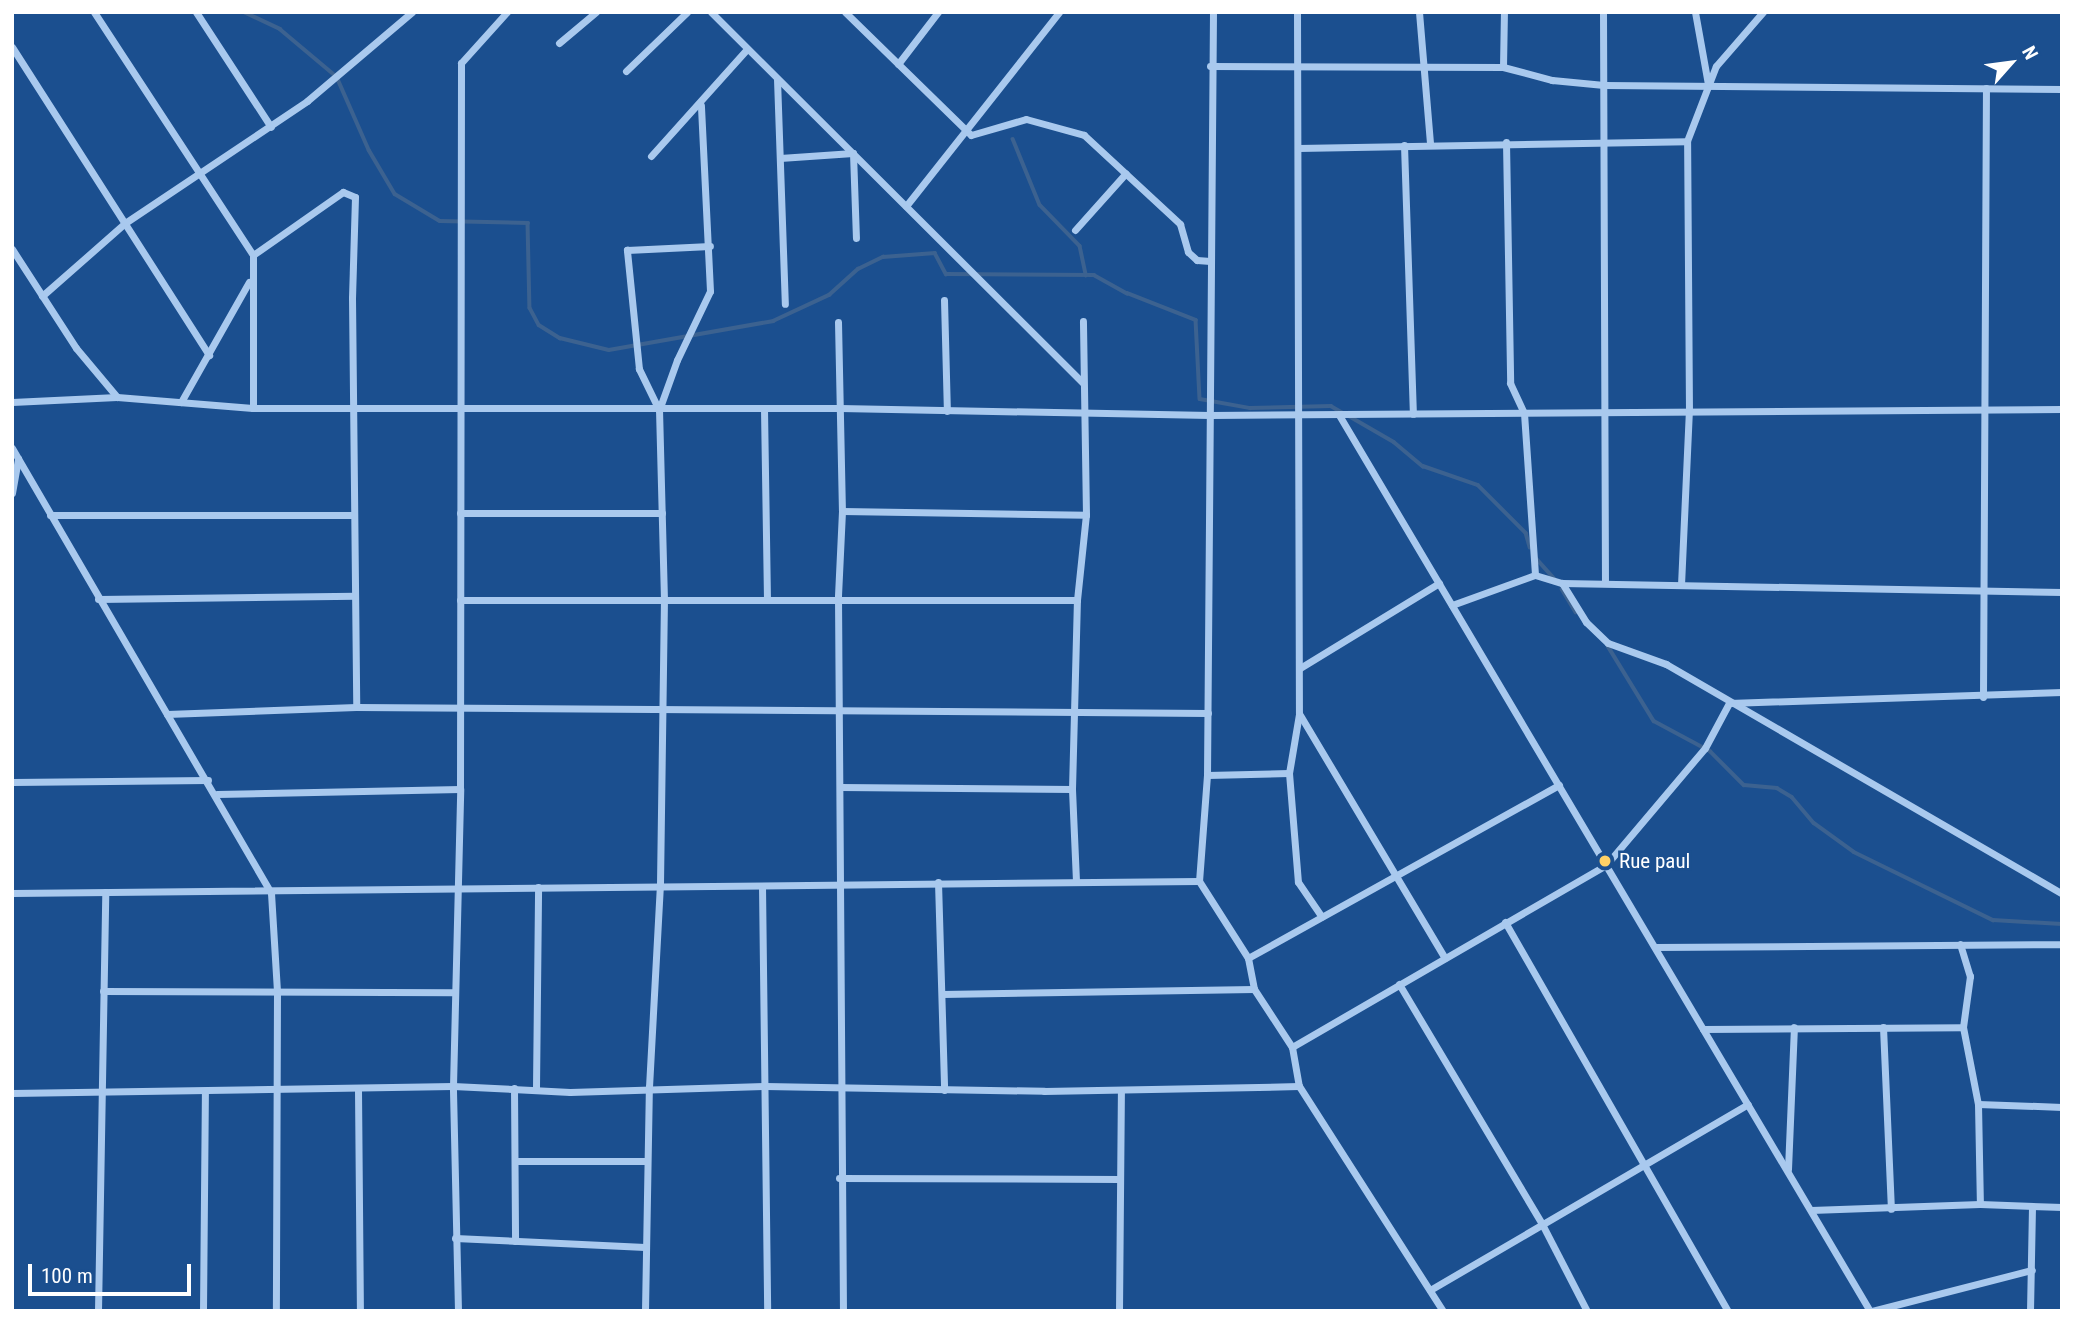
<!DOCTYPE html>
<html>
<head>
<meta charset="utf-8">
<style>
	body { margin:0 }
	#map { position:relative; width:2074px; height:1323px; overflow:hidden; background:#1b4f8f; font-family:"Roboto Condensed",sans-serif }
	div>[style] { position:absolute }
	.stream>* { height:3.5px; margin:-1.75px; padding:0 1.75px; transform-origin:1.75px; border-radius:1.75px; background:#3c6290 }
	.minor>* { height:7px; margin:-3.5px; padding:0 3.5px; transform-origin:3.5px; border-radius:3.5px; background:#a9c9ee }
	.dots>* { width:19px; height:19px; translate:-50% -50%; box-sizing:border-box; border:4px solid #1b4f8f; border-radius:50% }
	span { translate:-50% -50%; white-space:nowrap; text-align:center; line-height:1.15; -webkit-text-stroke:5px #1b4f8f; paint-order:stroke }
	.poi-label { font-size:21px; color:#fff }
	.left { translate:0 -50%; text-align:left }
	.frame { position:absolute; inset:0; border:14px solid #fff; pointer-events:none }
	.north { position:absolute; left:1976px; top:28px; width:70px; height:70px; -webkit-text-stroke:5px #1b4f8f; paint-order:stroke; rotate:62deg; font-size:19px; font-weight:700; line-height:28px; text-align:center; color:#fff }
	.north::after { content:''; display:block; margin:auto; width:24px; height:32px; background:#fff; clip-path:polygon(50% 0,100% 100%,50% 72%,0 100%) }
	.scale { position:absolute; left:28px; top:1264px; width:163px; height:32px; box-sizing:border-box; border:4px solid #fff; border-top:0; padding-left:9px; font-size:21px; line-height:24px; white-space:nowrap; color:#fff; -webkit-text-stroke:5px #1b4f8f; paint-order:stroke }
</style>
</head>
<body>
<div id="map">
	<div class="stream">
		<div style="left:244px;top:12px;width:40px;rotate:25deg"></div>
		<div style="left:280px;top:29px;width:75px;rotate:40.1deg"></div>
		<div style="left:337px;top:77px;width:80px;rotate:66.3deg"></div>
		<div style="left:369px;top:150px;width:51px;rotate:59.4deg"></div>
		<div style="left:395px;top:194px;width:52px;rotate:31deg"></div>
		<div style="left:440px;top:221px;width:88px;rotate:1.3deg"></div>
		<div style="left:528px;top:223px;width:85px;rotate:88.7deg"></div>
		<div style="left:530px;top:308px;width:19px;rotate:62deg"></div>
		<div style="left:539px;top:325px;width:25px;rotate:32deg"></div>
		<div style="left:560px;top:338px;width:50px;rotate:13.8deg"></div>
		<div style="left:609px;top:350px;width:167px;rotate:-10deg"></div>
		<div style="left:773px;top:321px;width:62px;rotate:-24.9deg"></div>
		<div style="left:829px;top:295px;width:39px;rotate:-42deg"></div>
		<div style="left:858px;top:269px;width:28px;rotate:-26deg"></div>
		<div style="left:883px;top:257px;width:52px;rotate:-4.4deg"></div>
		<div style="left:935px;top:253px;width:24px;rotate:62deg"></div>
		<div style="left:946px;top:274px;width:148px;rotate:0.4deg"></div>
		<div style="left:1094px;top:275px;width:38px;rotate:29deg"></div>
		<div style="left:1127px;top:293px;width:74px;rotate:21.4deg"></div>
		<div style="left:1196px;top:320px;width:79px;rotate:87.1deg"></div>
		<div style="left:1200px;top:399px;width:51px;rotate:10.2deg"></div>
		<div style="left:1250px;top:408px;width:81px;rotate:-1.4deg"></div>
		<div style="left:1331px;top:406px;width:14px;rotate:30deg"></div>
		<div style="left:1013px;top:139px;width:71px;rotate:67.8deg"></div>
		<div style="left:1040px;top:205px;width:57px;rotate:45.7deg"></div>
		<div style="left:1080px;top:246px;width:30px;rotate:78deg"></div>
		<div style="left:1349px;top:416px;width:52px;rotate:30deg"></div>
		<div style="left:1394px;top:442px;width:38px;rotate:40deg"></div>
		<div style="left:1423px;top:466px;width:58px;rotate:19.1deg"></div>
		<div style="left:1478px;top:485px;width:68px;rotate:45deg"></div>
		<div style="left:1526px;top:533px;width:15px;rotate:74deg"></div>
		<div style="left:1535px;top:557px;width:31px;rotate:48deg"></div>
		<div style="left:1562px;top:589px;width:27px;rotate:59deg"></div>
		<div style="left:1608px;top:646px;width:88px;rotate:58.5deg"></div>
		<div style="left:1654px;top:721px;width:64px;rotate:28.2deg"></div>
		<div style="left:1710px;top:751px;width:48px;rotate:45deg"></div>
		<div style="left:1744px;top:785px;width:33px;rotate:5deg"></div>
		<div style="left:1777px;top:788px;width:17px;rotate:31deg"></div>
		<div style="left:1792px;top:797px;width:34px;rotate:50deg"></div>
		<div style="left:1814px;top:823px;width:49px;rotate:35.9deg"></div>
		<div style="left:1854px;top:852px;width:155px;rotate:26.1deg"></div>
		<div style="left:1993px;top:920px;width:69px;rotate:3.3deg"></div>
	</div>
	<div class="minor">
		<div style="left:94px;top:12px;width:290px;rotate:56.8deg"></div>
		<div style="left:253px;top:255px;width:153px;rotate:90deg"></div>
		<div style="left:196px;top:12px;width:137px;rotate:56.9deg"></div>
		<div style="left:711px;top:12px;width:525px;rotate:44.92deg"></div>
		<div style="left:845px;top:12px;width:176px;rotate:44.3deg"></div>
		<div style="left:971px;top:135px;width:57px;rotate:-16.2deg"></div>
		<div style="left:1026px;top:119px;width:60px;rotate:15.4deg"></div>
		<div style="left:1084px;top:135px;width:131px;rotate:42.8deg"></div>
		<div style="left:1180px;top:224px;width:29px;rotate:74deg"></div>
		<div style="left:1188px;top:252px;width:12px;rotate:42deg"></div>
		<div style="left:1197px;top:260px;width:13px;rotate:4deg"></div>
		<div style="left:1213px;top:12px;width:763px;rotate:90.45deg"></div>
		<div style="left:1207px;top:775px;width:106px;rotate:94.3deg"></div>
		<div style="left:1199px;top:881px;width:91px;rotate:57.5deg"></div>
		<div style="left:1248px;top:958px;width:32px;rotate:79deg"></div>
		<div style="left:1254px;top:989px;width:69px;rotate:56.8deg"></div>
		<div style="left:1292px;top:1047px;width:40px;rotate:80deg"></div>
		<div style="left:1299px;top:1086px;width:267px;rotate:57.4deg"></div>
		<div style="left:1297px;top:12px;width:702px;rotate:89.84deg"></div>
		<div style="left:1299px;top:714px;width:60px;rotate:99.6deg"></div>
		<div style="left:1289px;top:773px;width:109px;rotate:85.3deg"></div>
		<div style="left:1298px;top:882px;width:42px;rotate:55.6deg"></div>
		<div style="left:1419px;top:12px;width:132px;rotate:85.2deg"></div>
		<div style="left:1603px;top:12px;width:570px;rotate:89.8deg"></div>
		<div style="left:1695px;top:12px;width:73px;rotate:79.8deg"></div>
		<div style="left:559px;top:43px;width:48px;rotate:-40deg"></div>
		<div style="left:12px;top:47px;width:366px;rotate:57.4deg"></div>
		<div style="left:898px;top:64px;width:66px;rotate:-52.4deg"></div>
		<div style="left:1210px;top:66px;width:293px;rotate:0.2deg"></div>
		<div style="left:1503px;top:67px;width:51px;rotate:14.9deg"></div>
		<div style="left:1552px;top:80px;width:52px;rotate:5.5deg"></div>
		<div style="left:1604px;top:85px;width:458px;rotate:0.5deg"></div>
		<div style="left:1503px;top:67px;width:55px;rotate:-89deg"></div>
		<div style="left:626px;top:71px;width:85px;rotate:-44deg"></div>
		<div style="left:777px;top:79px;width:225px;rotate:88deg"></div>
		<div style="left:1506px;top:142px;width:241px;rotate:89deg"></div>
		<div style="left:1510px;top:383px;width:33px;rotate:65deg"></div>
		<div style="left:1524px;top:413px;width:162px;rotate:86.1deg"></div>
		<div style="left:1404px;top:145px;width:269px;rotate:88.1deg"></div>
		<div style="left:1298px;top:148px;width:389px;rotate:-1deg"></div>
		<div style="left:651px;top:156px;width:144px;rotate:-48.1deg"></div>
		<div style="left:780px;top:158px;width:73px;rotate:-3.9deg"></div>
		<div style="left:853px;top:153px;width:85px;rotate:88deg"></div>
		<div style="left:906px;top:206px;width:247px;rotate:-51.7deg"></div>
		<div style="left:1075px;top:230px;width:76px;rotate:-48.2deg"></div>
		<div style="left:12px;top:249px;width:118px;rotate:57.1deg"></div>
		<div style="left:76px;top:348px;width:64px;rotate:50.1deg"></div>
		<div style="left:253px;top:255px;width:110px;rotate:-35deg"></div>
		<div style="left:343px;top:192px;width:13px;rotate:23deg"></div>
		<div style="left:355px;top:197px;width:101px;rotate:91.7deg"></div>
		<div style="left:352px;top:298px;width:409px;rotate:89.4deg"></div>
		<div style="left:42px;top:296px;width:111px;rotate:-41.3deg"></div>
		<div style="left:125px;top:223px;width:219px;rotate:-33.8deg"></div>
		<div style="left:307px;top:101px;width:138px;rotate:-40.3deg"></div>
		<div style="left:944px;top:300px;width:111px;rotate:88.5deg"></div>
		<div style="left:838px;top:322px;width:189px;rotate:88.8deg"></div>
		<div style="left:842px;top:511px;width:86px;rotate:92.7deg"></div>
		<div style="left:838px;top:597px;width:714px;rotate:89.6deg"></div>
		<div style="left:12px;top:402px;width:105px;rotate:-2.7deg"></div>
		<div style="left:117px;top:397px;width:136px;rotate:4.6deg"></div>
		<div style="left:253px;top:408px;width:587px"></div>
		<div style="left:840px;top:408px;width:370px;rotate:1.1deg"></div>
		<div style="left:1210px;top:415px;width:852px;rotate:-0.4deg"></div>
		<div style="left:181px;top:402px;width:138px;rotate:-60.5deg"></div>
		<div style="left:764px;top:409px;width:188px;rotate:89.1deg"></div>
		<div style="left:659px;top:410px;width:46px;rotate:-116deg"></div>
		<div style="left:639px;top:369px;width:120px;rotate:-95.8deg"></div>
		<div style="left:627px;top:250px;width:83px;rotate:-2.8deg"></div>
		<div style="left:1339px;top:415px;width:1042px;rotate:59.35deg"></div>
		<div style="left:12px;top:448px;width:515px;rotate:59.8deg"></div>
		<div style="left:271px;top:893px;width:99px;rotate:86.5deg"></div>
		<div style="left:277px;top:992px;width:319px;rotate:90.2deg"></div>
		<div style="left:12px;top:493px;width:35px;rotate:-80deg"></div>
		<div style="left:842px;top:511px;width:244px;rotate:0.9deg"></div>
		<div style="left:460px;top:513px;width:202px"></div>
		<div style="left:50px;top:515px;width:304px"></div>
		<div style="left:1562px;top:583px;width:46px;rotate:58.4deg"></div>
		<div style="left:1586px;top:622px;width:30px;rotate:44deg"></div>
		<div style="left:1608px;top:643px;width:62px;rotate:19.9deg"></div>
		<div style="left:1666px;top:664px;width:458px;rotate:30.1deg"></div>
		<div style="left:1681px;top:585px;width:173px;rotate:-87.4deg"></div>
		<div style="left:1689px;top:412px;width:271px;rotate:-90.4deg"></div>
		<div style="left:1687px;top:141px;width:80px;rotate:-68.9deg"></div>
		<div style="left:1716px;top:66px;width:72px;rotate:-49deg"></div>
		<div style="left:98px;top:599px;width:257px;rotate:-0.7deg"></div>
		<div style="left:460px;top:600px;width:617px"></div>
		<div style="left:1452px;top:605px;width:88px;rotate:-19.9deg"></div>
		<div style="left:1535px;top:575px;width:28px;rotate:17deg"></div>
		<div style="left:1562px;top:583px;width:500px;rotate:1.03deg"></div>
		<div style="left:1300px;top:668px;width:163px;rotate:-31.4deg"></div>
		<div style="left:1983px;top:697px;width:609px;rotate:-89.72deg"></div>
		<div style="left:167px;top:714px;width:189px;rotate:-2.1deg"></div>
		<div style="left:356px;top:707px;width:852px;rotate:0.4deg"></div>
		<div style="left:1300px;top:715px;width:283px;rotate:59.2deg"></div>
		<div style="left:1207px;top:775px;width:82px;rotate:-1.4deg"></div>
		<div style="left:12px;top:782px;width:196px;rotate:-0.6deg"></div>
		<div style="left:840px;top:787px;width:232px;rotate:0.5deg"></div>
		<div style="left:217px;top:794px;width:243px;rotate:-1.2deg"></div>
		<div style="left:1076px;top:881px;width:92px;rotate:-92.5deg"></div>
		<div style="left:1072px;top:789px;width:189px;rotate:-88.5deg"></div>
		<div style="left:1077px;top:600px;width:85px;rotate:-84deg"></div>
		<div style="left:1086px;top:515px;width:194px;rotate:-90.9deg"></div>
		<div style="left:938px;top:882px;width:208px;rotate:88.3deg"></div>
		<div style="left:762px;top:886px;width:425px;rotate:89.3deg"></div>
		<div style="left:12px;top:893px;width:1187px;rotate:-0.58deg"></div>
		<div style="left:1505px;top:922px;width:448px;rotate:60.2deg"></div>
		<div style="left:1960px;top:944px;width:34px;rotate:73deg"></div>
		<div style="left:1970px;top:976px;width:51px;rotate:97.8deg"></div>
		<div style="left:1963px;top:1027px;width:78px;rotate:79deg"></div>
		<div style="left:1978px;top:1104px;width:100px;rotate:88.9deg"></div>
		<div style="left:1655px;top:947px;width:407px;rotate:-0.4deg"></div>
		<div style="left:1248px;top:958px;width:356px;rotate:-29.1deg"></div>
		<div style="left:1399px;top:984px;width:279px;rotate:59.2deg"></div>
		<div style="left:1542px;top:1224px;width:98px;rotate:62.7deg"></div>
		<div style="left:103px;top:991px;width:351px;rotate:0.2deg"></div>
		<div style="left:942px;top:994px;width:312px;rotate:-0.9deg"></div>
		<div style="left:1883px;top:1027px;width:182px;rotate:87.5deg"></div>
		<div style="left:1703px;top:1029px;width:260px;rotate:-0.4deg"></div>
		<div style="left:1292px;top:1047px;width:363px;rotate:-30.1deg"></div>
		<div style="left:1606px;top:865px;width:153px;rotate:-49.8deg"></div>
		<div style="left:1705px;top:748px;width:51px;rotate:-61.9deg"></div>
		<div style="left:1729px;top:703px;width:333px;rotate:-1.9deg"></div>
		<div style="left:514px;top:1088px;width:153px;rotate:89.6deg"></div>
		<div style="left:536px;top:1088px;width:201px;rotate:-89.4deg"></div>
		<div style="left:358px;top:1090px;width:221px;rotate:89.5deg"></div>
		<div style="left:12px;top:1093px;width:441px;rotate:-0.9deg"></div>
		<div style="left:453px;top:1086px;width:117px;rotate:2.9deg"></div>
		<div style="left:570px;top:1092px;width:195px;rotate:-1.8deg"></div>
		<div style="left:765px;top:1086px;width:279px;rotate:1deg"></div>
		<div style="left:1044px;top:1091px;width:255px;rotate:-1.1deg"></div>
		<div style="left:1978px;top:1104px;width:84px;rotate:2deg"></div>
		<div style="left:515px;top:1161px;width:132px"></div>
		<div style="left:1788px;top:1169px;width:142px;rotate:-87.6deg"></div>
		<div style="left:839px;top:1178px;width:281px;rotate:0.2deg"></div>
		<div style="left:1811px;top:1210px;width:169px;rotate:-2deg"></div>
		<div style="left:1980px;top:1204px;width:82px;rotate:2.1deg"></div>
		<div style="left:455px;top:1238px;width:190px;rotate:2.7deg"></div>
		<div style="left:1430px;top:1290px;width:368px;rotate:-30.3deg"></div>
		<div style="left:98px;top:1311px;width:419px;rotate:-89deg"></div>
		<div style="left:203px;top:1311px;width:219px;rotate:-89.5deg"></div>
		<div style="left:458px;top:1311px;width:225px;rotate:-91.3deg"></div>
		<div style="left:453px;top:1086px;width:297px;rotate:-88.6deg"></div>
		<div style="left:460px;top:789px;width:726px;rotate:-89.92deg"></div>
		<div style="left:461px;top:63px;width:69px;rotate:-48deg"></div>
		<div style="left:645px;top:1311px;width:224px;rotate:-89deg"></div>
		<div style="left:649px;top:1087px;width:203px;rotate:-86.9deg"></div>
		<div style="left:660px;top:884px;width:284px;rotate:-89.2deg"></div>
		<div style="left:664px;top:600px;width:190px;rotate:-91.5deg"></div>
		<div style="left:659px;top:410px;width:53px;rotate:-70.2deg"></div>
		<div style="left:677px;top:360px;width:76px;rotate:-64.4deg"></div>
		<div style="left:710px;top:291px;width:186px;rotate:-92.8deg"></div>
		<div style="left:1119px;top:1311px;width:221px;rotate:-89.5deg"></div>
		<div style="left:1872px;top:1311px;width:165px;rotate:-14.4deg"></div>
		<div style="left:2030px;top:1311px;width:105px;rotate:-88.9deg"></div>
	</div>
	<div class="dots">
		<div style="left:1605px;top:861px;background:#ffd166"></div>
	</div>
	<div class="poi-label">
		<span class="left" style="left:1619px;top:861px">Rue paul</span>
	</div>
	<div class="frame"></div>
	<div class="north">N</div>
	<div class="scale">100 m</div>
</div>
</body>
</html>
